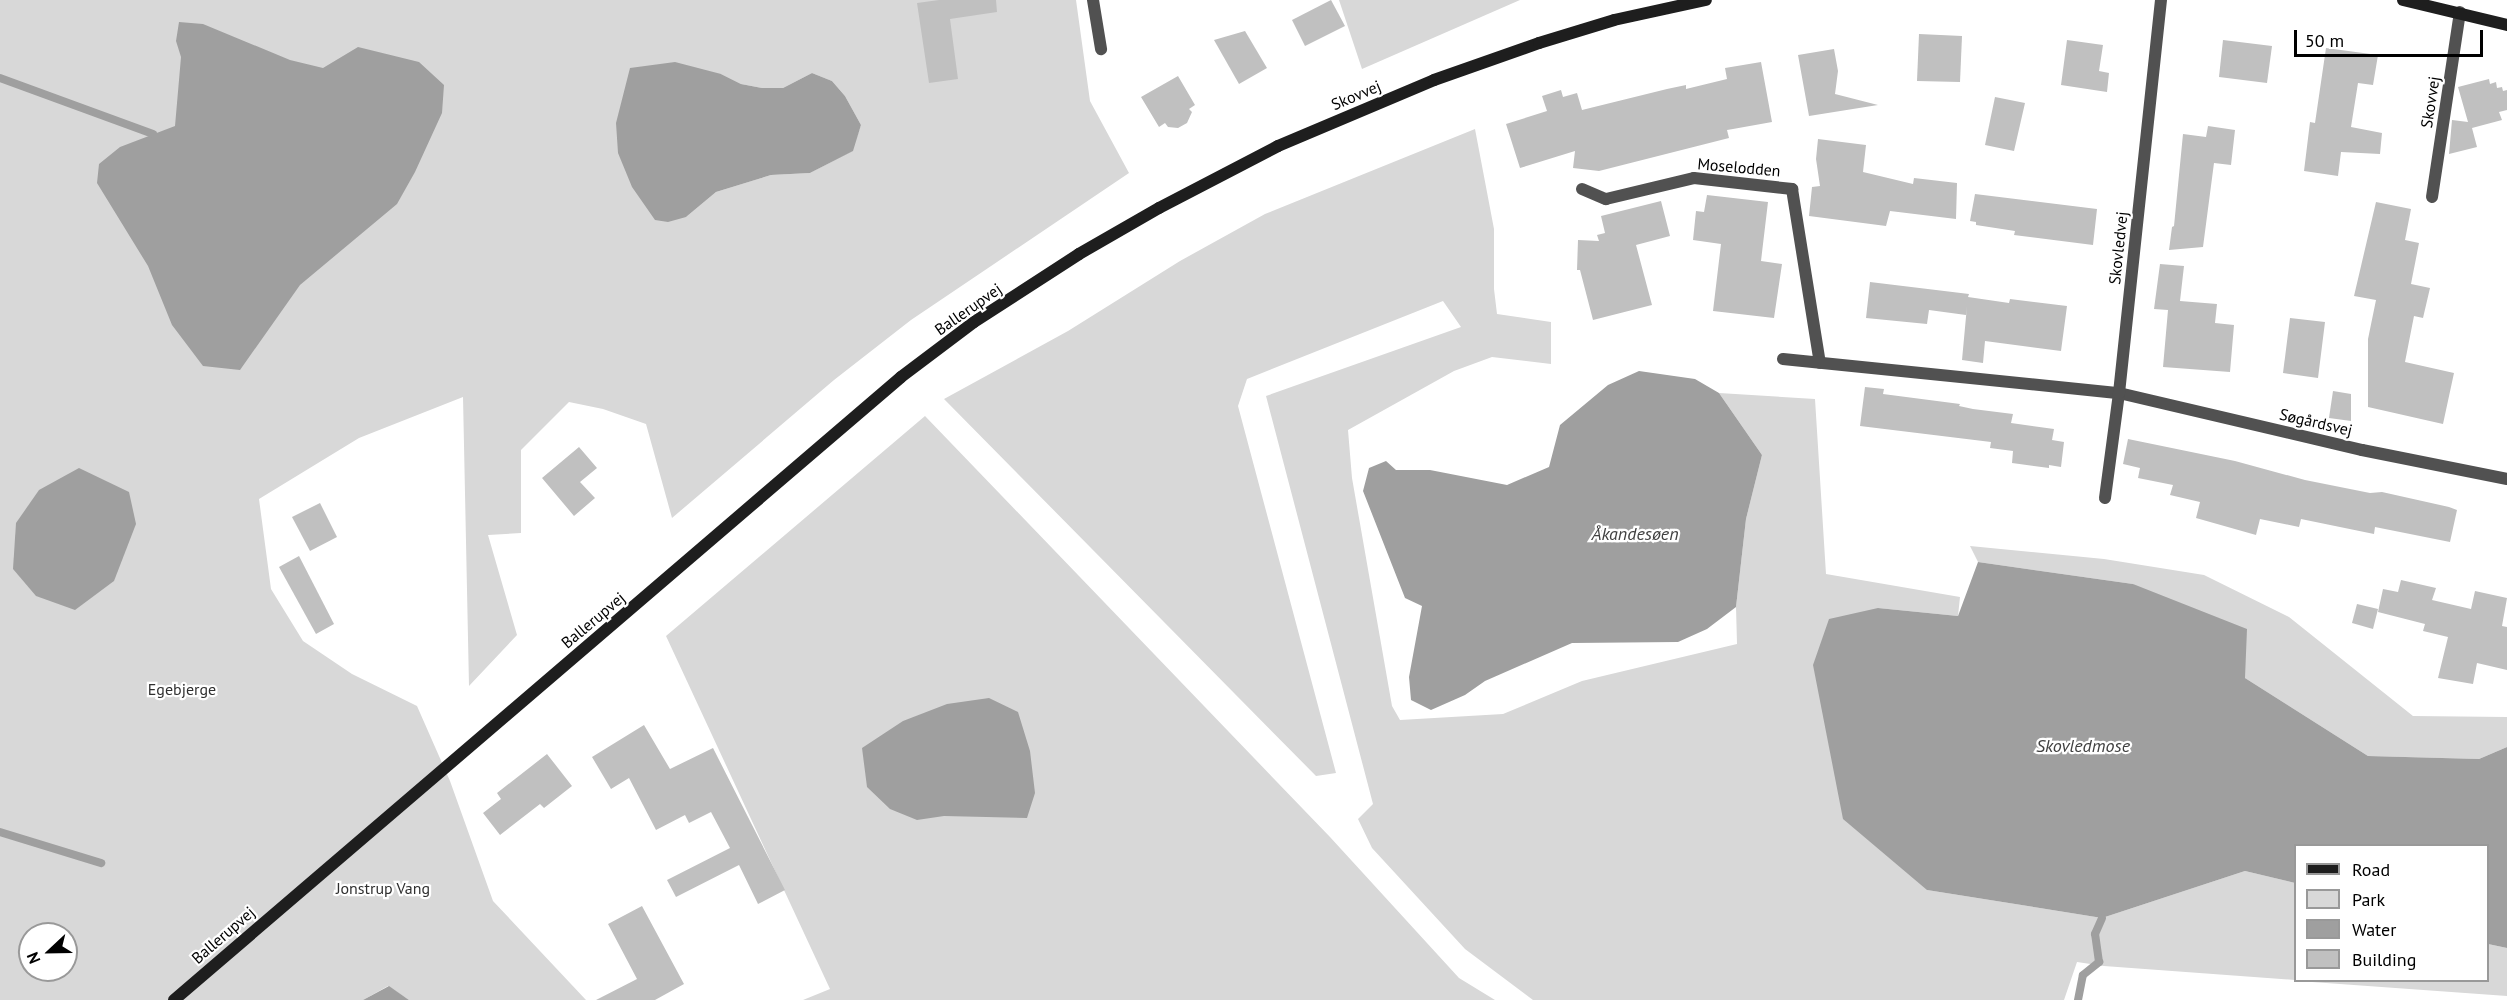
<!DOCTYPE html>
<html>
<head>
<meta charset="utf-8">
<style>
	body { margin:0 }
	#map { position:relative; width:2507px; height:1000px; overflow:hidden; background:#fff; font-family:"PT Sans",sans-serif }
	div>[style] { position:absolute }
	.green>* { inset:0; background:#d8d8d8 }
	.water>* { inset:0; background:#9f9f9f }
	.stream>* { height:8px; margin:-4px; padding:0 4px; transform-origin:4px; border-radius:4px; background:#9f9f9f }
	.building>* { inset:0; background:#c0c0c0 }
	.street>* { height:12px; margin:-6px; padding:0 6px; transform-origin:6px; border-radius:6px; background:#515151 }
	.secondary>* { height:12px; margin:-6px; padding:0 6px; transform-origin:6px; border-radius:6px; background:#1e1e1e }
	span { translate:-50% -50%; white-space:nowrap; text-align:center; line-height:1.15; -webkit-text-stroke:4.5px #fff; paint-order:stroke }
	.street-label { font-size:16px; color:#000 }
	.park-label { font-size:16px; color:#2f2f2f }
	.water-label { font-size:18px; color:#404040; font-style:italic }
	.legend { position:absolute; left:2294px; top:844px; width:195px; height:138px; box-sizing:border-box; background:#fff; border:2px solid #999; margin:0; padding:8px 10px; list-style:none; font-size:18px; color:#000 }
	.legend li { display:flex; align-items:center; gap:12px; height:30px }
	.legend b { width:30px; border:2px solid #999 }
	.north { position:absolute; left:18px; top:922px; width:60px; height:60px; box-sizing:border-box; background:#fff; border:2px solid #999; border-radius:50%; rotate:248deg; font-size:16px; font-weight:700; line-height:24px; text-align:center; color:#000 }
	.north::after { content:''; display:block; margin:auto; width:21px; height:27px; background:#000; clip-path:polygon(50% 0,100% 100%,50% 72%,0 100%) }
	.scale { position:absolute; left:2294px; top:30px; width:189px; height:27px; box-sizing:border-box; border:3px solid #000; border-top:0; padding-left:8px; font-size:18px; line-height:21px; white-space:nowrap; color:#000; -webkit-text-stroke:4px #fff; paint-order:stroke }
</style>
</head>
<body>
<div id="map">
	<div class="green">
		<div style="clip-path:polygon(evenodd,0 0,1076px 0,1090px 101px,1129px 173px,911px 320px,834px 380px,672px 518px,646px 424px,603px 409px,569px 402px,521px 450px,521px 533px,488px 535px,517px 635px,469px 686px,463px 397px,359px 438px,259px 499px,271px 589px,303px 641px,352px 674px,417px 706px,450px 781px,493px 901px,586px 1000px,409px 1000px,388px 986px,363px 1000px,0 1000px,0 0,812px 73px,832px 81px,845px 96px,861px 125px,852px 151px,810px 173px,771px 175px,716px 192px,686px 217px,721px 74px,741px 84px,762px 88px,783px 88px,812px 73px,0 0,30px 934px,66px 934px,66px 970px,30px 970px,30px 934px)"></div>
		<div style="clip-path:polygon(1339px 0,1520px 0,1362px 69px)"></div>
		<div style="clip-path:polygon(1475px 129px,1494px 229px,1494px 289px,1497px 314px,1551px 322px,1551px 364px,1492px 357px,1454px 371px,1348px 430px,1352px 478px,1392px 706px,1400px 720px,1503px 714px,1582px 681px,1737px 644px,1736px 607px,1746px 519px,1762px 455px,1719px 393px,1815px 399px,1826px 574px,1960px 597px,1958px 616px,1878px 608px,1927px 890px,2102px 918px,2245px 871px,2295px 883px,2295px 980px,2104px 966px,2077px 962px,2064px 1000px,1533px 1000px,1465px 949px,1372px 848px,1358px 819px,1373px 804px,1266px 396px,1461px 327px,1443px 301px,1247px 379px,1238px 406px,1336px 773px,1316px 776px,944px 399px,1068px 331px,1180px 261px,1265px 214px)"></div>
		<div style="clip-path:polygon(925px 416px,1330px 837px,1459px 978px,1495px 1000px,803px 1000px,830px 989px,666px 636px)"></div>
		<div style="clip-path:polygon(1970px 546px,2104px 559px,2204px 575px,2289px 617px,2413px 716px,2507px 717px,2507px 747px,2479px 759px,2368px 756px,2245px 678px,2133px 584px,1978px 562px)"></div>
		<div style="clip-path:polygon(2488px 944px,2507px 948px,2507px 996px,2298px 981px,2488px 980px)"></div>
	</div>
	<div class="water">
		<div style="clip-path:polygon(179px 22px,203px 24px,290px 60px,323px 68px,358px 47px,419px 62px,444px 85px,442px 113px,415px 172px,397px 204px,300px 285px,240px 370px,203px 366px,172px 325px,148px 266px,97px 183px,99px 164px,120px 147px,175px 126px,181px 57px,176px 41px)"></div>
		<div style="clip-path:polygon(675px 62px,721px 74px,741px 84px,762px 88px,783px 88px,812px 73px,832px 81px,845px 96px,861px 125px,853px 151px,810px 173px,771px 175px,716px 192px,686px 217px,668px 222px,655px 220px,632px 187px,618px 153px,616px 123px,630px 68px)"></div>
		<div style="clip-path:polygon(1639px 371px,1695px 379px,1719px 393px,1762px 455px,1746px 519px,1736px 607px,1707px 629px,1678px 642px,1572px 643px,1485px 681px,1465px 695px,1431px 710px,1411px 700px,1409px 677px,1422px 606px,1405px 598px,1363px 491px,1369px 468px,1386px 461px,1396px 470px,1430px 470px,1507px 485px,1549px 467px,1560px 425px,1608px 385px)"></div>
		<div style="clip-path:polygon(79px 468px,129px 492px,136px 524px,114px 581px,75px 610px,36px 596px,13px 569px,16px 523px,39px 490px)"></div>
		<div style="clip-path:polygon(1978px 562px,2133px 584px,2247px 629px,2245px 678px,2368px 756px,2479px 759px,2507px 747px,2507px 948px,2488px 944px,2488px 846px,2296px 846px,2295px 883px,2245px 871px,2102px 918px,1927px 890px,1843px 819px,1813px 665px,1829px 619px,1878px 608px,1958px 616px)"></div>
		<div style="clip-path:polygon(989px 698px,1018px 712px,1030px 751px,1035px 793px,1027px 818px,944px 816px,917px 820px,890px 809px,867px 787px,862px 748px,903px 721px,947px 704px)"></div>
		<div style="clip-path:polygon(389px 986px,409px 1000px,363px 1000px)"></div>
	</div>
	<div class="stream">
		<div style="left:0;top:78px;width:163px;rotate:20.1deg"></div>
		<div style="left:0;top:832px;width:106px;rotate:17.1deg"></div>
		<div style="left:2078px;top:1000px;width:25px;rotate:-79deg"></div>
		<div style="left:2083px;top:975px;width:21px;rotate:-39deg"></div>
		<div style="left:2099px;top:962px;width:28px;rotate:-98deg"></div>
		<div style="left:2095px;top:934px;width:17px;rotate:-66deg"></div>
	</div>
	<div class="building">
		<div style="clip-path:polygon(939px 0,996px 0,997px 12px,950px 19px,958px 79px,929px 83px,917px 3px)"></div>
		<div style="clip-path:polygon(1331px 0,1345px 26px,1305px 46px,1292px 20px)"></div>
		<div style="clip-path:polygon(1245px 31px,1267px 68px,1239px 84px,1214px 40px)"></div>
		<div style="clip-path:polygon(1919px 34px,1962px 36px,1960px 82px,1917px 81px)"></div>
		<div style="clip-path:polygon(2067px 40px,2103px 45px,2099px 71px,2109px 73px,2107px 92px,2061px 85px)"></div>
		<div style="clip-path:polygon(2223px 40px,2272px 46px,2267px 83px,2219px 77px)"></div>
		<div style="clip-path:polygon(2326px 48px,2378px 55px,2373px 85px,2358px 83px,2351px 127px,2382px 133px,2380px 154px,2341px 152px,2338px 176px,2304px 171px,2310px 122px,2315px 123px)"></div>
		<div style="clip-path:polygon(1834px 49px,1838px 71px,1835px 94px,1878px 105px,1809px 116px,1798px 55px)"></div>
		<div style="clip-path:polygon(1761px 62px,1772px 122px,1733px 129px,1727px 130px,1729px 138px,1599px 171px,1573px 168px,1575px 151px,1520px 168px,1506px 124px,1547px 111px,1542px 96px,1561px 90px,1563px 97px,1577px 93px,1582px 110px,1667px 89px,1686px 85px,1686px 89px,1727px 79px,1725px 68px)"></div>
		<div style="clip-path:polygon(1178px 76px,1195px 105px,1189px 109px,1192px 112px,1187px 123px,1178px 128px,1168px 127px,1165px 123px,1159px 127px,1141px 97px)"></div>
		<div style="clip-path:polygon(2489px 79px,2490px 84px,2496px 82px,2497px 88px,2502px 87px,2503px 91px,2507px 90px,2507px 110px,2499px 112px,2502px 120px,2472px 128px,2477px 147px,2449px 154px,2452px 120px,2468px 122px,2458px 87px)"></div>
		<div style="clip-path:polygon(1995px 97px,2025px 103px,2014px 151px,1985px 145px)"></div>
		<div style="clip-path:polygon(2208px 126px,2235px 130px,2231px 165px,2214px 163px,2203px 247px,2169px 250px,2172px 227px,2174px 226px,2183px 134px,2206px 137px)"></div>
		<div style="clip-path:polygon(1818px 139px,1866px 145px,1863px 172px,1913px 184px,1914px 178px,1957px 183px,1956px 219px,1890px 211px,1886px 226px,1809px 216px,1812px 187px,1820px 186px,1816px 159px)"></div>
		<div style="clip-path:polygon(1975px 194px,2097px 209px,2093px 245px,2014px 235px,2015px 231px,1976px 225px,1976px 222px,1970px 221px)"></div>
		<div style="clip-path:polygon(1707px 195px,1768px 202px,1761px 261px,1782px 264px,1774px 318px,1713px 311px,1721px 244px,1693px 240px,1696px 211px,1704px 212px)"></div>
		<div style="clip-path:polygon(1661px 201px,1670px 236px,1636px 245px,1652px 305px,1593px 320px,1580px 270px,1577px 270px,1578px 240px,1599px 241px,1597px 235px,1605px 233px,1601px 216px)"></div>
		<div style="clip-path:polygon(2376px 202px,2411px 209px,2405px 240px,2419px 243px,2411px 284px,2430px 288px,2423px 318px,2414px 316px,2405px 362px,2454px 373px,2443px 424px,2368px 407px,2368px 339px,2376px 300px,2354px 296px)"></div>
		<div style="clip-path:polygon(2160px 264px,2184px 266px,2180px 301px,2217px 304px,2215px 323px,2234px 325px,2230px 372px,2163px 367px,2168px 310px,2154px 309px)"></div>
		<div style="clip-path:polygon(1870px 282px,1969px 294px,1968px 297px,2009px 303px,2010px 299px,2067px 306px,2061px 351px,1985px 341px,1983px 363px,1962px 360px,1967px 306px,1966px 315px,1929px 310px,1927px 324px,1866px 318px)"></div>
		<div style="clip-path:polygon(2290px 318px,2325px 322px,2318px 378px,2283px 373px)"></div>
		<div style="clip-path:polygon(1865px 387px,1884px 389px,1883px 394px,1960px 404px,1959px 406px,1973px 409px,2013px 414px,2011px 423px,2054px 429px,2052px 440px,2064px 442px,2061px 467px,2049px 465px,2049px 468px,2012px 463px,2013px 451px,1990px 448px,1991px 442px,1860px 426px)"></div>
		<div style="clip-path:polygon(2333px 391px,2351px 394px,2351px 421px,2329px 418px)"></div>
		<div style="clip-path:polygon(2128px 439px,2235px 461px,2305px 480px,2370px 493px,2382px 492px,2449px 507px,2457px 510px,2450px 542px,2375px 527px,2374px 534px,2301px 519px,2299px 527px,2260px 519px,2256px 535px,2196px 518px,2200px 502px,2170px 495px,2173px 485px,2138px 478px,2140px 468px,2123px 464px)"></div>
		<div style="clip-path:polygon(579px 447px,597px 468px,580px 482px,595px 498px,574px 516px,542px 478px)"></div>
		<div style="clip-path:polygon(320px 503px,337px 537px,310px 551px,292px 517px)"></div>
		<div style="clip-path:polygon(299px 556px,334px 624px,316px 634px,279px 567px)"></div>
		<div style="clip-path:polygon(2401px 580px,2436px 588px,2432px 600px,2471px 609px,2475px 591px,2507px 598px,2502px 626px,2507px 627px,2507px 670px,2477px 663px,2473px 684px,2438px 678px,2448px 637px,2423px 631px,2425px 624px,2378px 612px,2383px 589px,2398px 592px)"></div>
		<div style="clip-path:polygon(2357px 604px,2378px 609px,2373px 629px,2352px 623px)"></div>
		<div style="clip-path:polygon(644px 725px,670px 769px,713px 748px,785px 890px,758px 904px,739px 865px,676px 897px,667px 880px,730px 848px,711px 812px,689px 823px,685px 815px,656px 830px,629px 778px,611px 789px,592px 757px)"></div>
		<div style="clip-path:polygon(547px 754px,572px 786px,544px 808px,540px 804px,500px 835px,483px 813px,501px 799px,497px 793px)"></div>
		<div style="clip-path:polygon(642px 906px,684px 984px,655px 1000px,596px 1000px,637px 979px,608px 924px)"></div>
	</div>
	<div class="street">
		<div style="left:1093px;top:0;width:50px;rotate:80.7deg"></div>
		<div style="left:1582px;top:189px;width:26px;rotate:23deg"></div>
		<div style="left:1606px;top:199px;width:90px;rotate:-13.4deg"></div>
		<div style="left:1694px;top:178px;width:99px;rotate:6.4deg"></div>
		<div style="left:1792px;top:189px;width:176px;rotate:80.9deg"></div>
		<div style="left:2432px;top:197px;width:187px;rotate:-81.4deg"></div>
		<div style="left:1783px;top:359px;width:338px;rotate:5.8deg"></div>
		<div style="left:2119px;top:393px;width:250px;rotate:13.2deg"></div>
		<div style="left:2362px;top:450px;width:148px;rotate:11.3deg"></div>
		<div style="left:2105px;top:498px;width:106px;rotate:-82.4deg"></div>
		<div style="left:2119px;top:393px;width:395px;rotate:-83.9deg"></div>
	</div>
	<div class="secondary">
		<div style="left:2403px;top:0;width:107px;rotate:13.5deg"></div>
		<div style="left:174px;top:1000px;width:957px;rotate:-40.59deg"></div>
		<div style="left:901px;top:377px;width:91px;rotate:-37deg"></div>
		<div style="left:974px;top:322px;width:125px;rotate:-32.9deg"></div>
		<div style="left:1079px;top:254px;width:92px;rotate:-29.9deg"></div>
		<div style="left:1159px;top:208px;width:134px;rotate:-27.5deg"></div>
		<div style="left:1278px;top:146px;width:169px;rotate:-22.9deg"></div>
		<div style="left:1434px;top:80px;width:111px;rotate:-19.4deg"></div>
		<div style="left:1539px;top:43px;width:78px;rotate:-17deg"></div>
		<div style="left:1614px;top:20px;width:94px;rotate:-12.3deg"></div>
	</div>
	<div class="street-label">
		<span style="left:1356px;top:95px;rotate:-23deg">Skovvej</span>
		<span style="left:2430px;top:102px;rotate:-81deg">Skovvej</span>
		<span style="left:1739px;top:167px;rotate:5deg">Moselodden</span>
		<span style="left:2118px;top:248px;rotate:-84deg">Skovledvej</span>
		<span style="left:968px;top:309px;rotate:-35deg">Ballerupvej</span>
		<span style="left:2316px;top:422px;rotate:13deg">Søgårdsvej</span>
		<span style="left:593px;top:620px;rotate:-40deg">Ballerupvej</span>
		<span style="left:223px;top:935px;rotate:-41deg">Ballerupvej</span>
	</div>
	<div class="park-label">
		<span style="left:182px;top:689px">Egebjerge</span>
		<span style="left:383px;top:888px">Jonstrup Vang</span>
	</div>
	<div class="water-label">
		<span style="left:1635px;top:534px">Åkandesøen</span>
		<span style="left:2083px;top:746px">Skovledmose</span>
	</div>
	<ul class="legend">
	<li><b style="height:8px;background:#1e1e1e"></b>Road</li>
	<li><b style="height:16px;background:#d8d8d8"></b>Park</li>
	<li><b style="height:16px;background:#9f9f9f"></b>Water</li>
	<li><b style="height:16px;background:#c0c0c0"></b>Building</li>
	</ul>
	<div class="north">N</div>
	<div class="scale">50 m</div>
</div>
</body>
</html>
